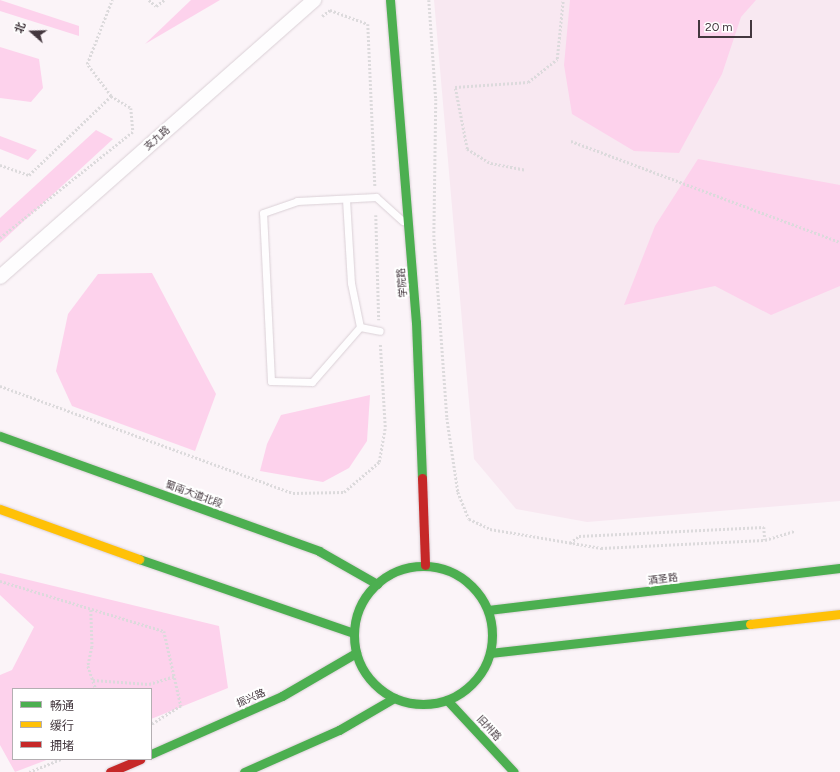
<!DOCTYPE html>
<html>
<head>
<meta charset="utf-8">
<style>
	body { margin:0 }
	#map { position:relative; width:840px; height:772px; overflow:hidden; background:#fbf4f8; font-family:Figtree,"Noto Sans SC",sans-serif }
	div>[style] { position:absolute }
	.built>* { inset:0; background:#f8e8f1 }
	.green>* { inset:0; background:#fdd2ec }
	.path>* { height:2.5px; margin-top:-1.25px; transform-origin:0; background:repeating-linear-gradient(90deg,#dcdadc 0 2px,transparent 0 4px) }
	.roads { filter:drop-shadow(0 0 1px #dad0d6) drop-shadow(0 0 1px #dad0d6) }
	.lane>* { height:7px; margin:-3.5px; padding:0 3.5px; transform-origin:3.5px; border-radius:3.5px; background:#fefdfe }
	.street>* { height:14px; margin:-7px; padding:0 7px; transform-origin:7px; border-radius:7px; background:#fefdfe }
	.fast>* { height:9px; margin:-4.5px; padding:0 4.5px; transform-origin:4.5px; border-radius:4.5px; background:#4caf50 }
	.fast>.ring { margin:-4.5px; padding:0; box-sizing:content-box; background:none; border:9px solid #4caf50; border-radius:50% }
	.slow>* { height:9px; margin:-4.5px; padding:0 4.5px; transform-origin:4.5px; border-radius:4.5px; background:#ffc107 }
	.jam>* { height:9px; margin:-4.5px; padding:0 4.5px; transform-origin:4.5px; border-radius:4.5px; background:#c62828 }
	span { translate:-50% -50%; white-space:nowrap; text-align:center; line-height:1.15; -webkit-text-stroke:4px #fff; paint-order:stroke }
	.street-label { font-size:10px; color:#43373e }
	.legend { position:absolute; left:12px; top:688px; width:140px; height:72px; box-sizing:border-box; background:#fff; border:1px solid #b4afb2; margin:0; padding:5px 7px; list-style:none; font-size:12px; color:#43373e }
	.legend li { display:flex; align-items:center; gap:8px; height:20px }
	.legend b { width:20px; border:1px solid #b4afb2 }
	.north { position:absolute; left:12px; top:12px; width:40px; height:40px; -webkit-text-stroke:3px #fff; paint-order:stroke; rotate:290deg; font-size:11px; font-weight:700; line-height:16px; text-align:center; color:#43373e }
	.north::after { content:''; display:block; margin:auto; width:14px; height:18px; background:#43373e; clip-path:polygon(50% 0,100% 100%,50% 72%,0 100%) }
	.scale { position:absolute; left:698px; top:20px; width:54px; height:18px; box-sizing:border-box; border:2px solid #43373e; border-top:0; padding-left:5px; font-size:12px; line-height:14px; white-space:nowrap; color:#43373e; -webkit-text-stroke:3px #fff; paint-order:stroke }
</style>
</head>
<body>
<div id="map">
	<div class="built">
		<div style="clip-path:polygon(434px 0,840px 0,840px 501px,587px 522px,516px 509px,474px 459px)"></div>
	</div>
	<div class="green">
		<div style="clip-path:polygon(0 0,79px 26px,79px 36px,0 11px)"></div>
		<div style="clip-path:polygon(191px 0,220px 0,145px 44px)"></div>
		<div style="clip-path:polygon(570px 0,756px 0,741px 17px,722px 74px,679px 153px,634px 151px,572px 114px,564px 65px)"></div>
		<div style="clip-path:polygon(0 47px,39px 59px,43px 88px,31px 102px,0 98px)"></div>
		<div style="clip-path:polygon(96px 130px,113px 139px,0 243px,0 218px)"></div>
		<div style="clip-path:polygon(0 136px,37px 150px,28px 160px,0 149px)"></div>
		<div style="clip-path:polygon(698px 159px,840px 185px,840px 286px,771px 315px,715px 286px,624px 305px,655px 226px)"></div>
		<div style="clip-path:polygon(152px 273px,216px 394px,195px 451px,72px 406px,56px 371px,68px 314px,98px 274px)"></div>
		<div style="clip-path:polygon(370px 395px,367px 441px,349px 468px,323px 482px,260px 471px,267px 444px,281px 415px)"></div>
		<div style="clip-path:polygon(0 573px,219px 626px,228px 688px,151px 719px,151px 689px,13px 689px,13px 759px,49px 759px,15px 772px,0 745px,0 675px,12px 670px,34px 627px,0 595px)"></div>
	</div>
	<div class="path">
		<div style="left:149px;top:0;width:9px;rotate:41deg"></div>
		<div style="left:156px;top:6px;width:10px;rotate:-37deg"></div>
		<div style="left:429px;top:0;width:99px;rotate:86deg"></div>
		<div style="left:436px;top:99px;width:136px;rotate:90.8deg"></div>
		<div style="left:434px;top:235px;width:183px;rotate:85.9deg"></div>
		<div style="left:447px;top:418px;width:75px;rotate:81.5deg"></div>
		<div style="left:458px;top:492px;width:29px;rotate:68deg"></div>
		<div style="left:469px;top:519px;width:23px;rotate:25deg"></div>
		<div style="left:490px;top:529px;width:113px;rotate:9.7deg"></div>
		<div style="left:601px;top:548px;width:164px;rotate:-2.8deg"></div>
		<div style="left:765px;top:540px;width:31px;rotate:-17deg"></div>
		<div style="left:322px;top:16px;width:10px;rotate:-37deg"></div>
		<div style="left:330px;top:10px;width:40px;rotate:20.2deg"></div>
		<div style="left:368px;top:24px;width:162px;rotate:87.5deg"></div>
		<div style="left:111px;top:96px;width:40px;rotate:-127deg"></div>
		<div style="left:87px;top:64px;width:69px;rotate:-68.7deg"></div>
		<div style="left:571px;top:141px;width:287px;rotate:20.6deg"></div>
		<div style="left:0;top:165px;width:31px;rotate:19deg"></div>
		<div style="left:29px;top:175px;width:114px;rotate:-43.9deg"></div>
		<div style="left:111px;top:96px;width:23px;rotate:31deg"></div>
		<div style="left:131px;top:108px;width:24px;rotate:85deg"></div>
		<div style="left:133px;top:132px;width:170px;rotate:141.4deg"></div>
		<div style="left:524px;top:170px;width:36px;rotate:-169deg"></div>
		<div style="left:489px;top:163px;width:26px;rotate:-148deg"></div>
		<div style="left:467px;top:149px;width:63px;rotate:-101deg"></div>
		<div style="left:455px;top:87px;width:73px;rotate:-3.9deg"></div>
		<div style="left:528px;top:82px;width:37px;rotate:-38deg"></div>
		<div style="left:557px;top:59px;width:59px;rotate:-84.2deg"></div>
		<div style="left:376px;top:215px;width:105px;rotate:88.4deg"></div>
		<div style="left:0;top:386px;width:312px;rotate:20.1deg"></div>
		<div style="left:293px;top:493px;width:51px;rotate:-1.1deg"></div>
		<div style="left:344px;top:492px;width:46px;rotate:-40.6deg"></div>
		<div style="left:379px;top:462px;width:36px;rotate:-80deg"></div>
		<div style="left:385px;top:427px;width:84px;rotate:-93.4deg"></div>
		<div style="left:570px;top:543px;width:11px;rotate:-38deg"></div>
		<div style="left:579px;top:536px;width:185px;rotate:-2.8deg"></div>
		<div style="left:764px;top:527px;width:13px;rotate:86deg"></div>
		<div style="left:0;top:581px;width:171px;rotate:17deg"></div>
		<div style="left:164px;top:631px;width:77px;rotate:77.2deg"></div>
		<div style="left:181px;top:706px;width:36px;rotate:148deg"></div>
		<div style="left:91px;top:610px;width:37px;rotate:88deg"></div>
		<div style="left:92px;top:647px;width:19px;rotate:102deg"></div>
		<div style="left:88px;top:666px;width:24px;rotate:71deg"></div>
		<div style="left:93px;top:680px;width:56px;rotate:4.1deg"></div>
		<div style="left:149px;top:684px;width:28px;rotate:-17deg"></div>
		<div style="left:29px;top:772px;width:35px;rotate:-22deg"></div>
	</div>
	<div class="roads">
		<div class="lane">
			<div style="left:346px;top:199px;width:84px;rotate:86.6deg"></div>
			<div style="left:351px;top:283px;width:45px;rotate:78.4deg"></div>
			<div style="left:360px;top:327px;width:20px;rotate:11deg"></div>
			<div style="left:360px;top:327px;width:73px;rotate:131.1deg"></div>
			<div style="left:312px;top:382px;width:41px;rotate:-178.6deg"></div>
			<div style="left:271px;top:381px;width:168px;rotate:-92.7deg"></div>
			<div style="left:263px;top:213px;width:36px;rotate:-19deg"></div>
			<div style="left:297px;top:201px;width:79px;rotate:-2.9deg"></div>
			<div style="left:376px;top:197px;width:36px;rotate:42deg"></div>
		</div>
		<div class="street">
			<div style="left:0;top:277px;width:419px;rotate:-41.4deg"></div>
		</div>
		<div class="fast">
			<div style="left:390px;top:0;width:323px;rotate:85.4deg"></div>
			<div style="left:416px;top:322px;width:156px;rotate:87.8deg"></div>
			<div style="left:0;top:436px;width:339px;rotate:19.8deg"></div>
			<div style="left:319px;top:551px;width:67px;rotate:29.6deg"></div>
			<div style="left:139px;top:559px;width:227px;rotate:19deg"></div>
			<div class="ring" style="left:354px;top:566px;width:129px;height:129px"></div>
			<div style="left:488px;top:610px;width:354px;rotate:-6.8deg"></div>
			<div style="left:490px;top:653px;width:262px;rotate:-6.4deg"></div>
			<div style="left:447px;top:700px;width:98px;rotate:47.1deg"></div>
			<div style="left:151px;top:754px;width:143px;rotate:-23.9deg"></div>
			<div style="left:282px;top:696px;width:86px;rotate:-30.2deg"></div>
			<div style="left:244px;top:772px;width:104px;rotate:-23.9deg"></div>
			<div style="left:339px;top:730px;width:64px;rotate:-30.2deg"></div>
		</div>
		<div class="slow">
			<div style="left:0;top:509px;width:148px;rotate:19.8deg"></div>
			<div style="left:750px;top:624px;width:91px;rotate:-6.3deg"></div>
		</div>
		<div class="jam">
			<div style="left:422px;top:478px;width:87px;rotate:88deg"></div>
			<div style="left:110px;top:772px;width:33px;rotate:-23deg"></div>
		</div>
	</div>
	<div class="street-label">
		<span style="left:157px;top:138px;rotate:-41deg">支九路</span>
		<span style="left:402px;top:283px;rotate:-95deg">学院路</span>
		<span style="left:194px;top:494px;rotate:20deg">蜀南大道北段</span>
		<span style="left:663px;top:579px;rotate:-7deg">酒圣路</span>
		<span style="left:251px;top:698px;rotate:-24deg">振兴路</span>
		<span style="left:489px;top:728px;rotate:47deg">旧州路</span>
	</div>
	<ul class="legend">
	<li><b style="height:5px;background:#4caf50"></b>畅通</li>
	<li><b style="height:5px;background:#ffc107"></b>缓行</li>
	<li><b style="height:5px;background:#c62828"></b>拥堵</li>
	</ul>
	<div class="north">北</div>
	<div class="scale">20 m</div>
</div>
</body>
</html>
